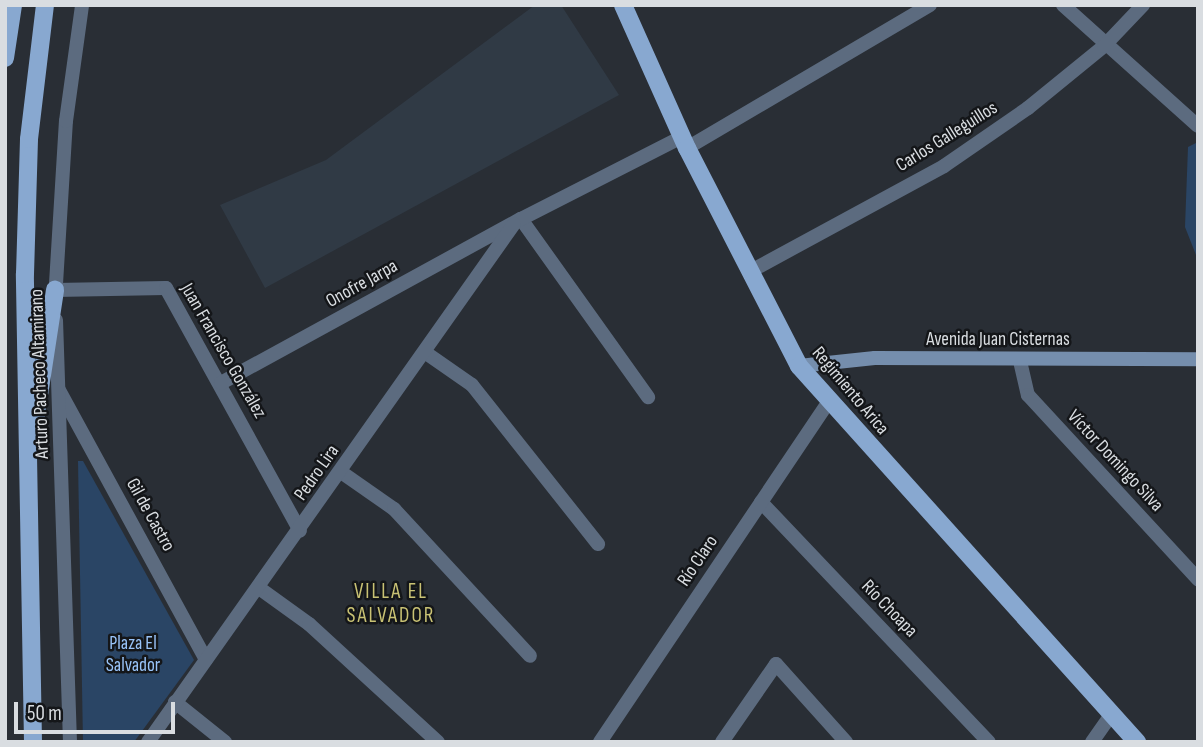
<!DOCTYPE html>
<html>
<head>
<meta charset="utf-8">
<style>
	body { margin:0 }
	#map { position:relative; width:1203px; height:747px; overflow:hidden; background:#292e35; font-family:"Sofia Sans Condensed",sans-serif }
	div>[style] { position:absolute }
	.built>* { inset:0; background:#303a45 }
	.green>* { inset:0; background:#2a4565 }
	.minor>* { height:14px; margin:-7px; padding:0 7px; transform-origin:7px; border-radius:7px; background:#5c6b7f }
	.tertiary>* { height:14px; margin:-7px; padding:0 7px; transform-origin:7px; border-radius:7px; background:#5c6b7f }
	.secondary>* { height:14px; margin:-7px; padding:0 7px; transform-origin:7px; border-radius:7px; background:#758ead }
	.primary>* { height:18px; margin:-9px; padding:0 9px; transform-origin:9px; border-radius:9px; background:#88a8d0 }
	span { translate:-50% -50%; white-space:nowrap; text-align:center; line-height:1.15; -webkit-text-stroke:5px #141619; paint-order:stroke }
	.street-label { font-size:19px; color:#d9dde1 }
	.park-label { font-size:19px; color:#99c4f9 }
	.neighbourhood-label { font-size:21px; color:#c9c274; letter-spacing:2px }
	.frame { position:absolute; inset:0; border:7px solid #d9dde1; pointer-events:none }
	.scale { position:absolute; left:14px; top:702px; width:161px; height:32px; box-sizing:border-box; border:4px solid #d9dde1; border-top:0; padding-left:9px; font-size:21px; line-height:24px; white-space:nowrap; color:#d9dde1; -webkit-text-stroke:5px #141619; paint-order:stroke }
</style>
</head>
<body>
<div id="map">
	<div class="built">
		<div style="clip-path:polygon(535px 5px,561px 5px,619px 95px,265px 288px,220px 205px,326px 160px)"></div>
	</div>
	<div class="green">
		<div style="clip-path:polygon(1198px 142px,1198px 260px,1185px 227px,1188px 147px)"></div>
		<div style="clip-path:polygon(78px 461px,83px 461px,194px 660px,134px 742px,83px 742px)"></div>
	</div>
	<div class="minor">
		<div style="left:1063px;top:5px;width:181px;rotate:41.9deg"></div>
		<div style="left:687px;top:148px;width:282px;rotate:-30.5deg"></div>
		<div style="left:521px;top:219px;width:219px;rotate:54.5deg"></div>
		<div style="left:749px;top:272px;width:222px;rotate:-28.5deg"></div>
		<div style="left:944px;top:166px;width:102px;rotate:-34.6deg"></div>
		<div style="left:1028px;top:108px;width:98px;rotate:-39.2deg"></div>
		<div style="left:1104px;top:46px;width:57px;rotate:-46.4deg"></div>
		<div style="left:55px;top:290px;width:111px;rotate:-1deg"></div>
		<div style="left:166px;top:288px;width:277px;rotate:61.1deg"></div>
		<div style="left:426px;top:353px;width:56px;rotate:34.8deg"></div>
		<div style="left:472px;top:385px;width:203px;rotate:51.6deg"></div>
		<div style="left:1020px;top:361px;width:35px;rotate:77deg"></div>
		<div style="left:1028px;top:395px;width:251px;rotate:47.3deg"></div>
		<div style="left:221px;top:383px;width:342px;rotate:-28.7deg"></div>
		<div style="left:521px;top:219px;width:181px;rotate:-27deg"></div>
		<div style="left:59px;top:390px;width:307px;rotate:61.4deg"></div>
		<div style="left:341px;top:472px;width:65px;rotate:34.9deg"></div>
		<div style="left:394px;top:509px;width:200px;rotate:47.2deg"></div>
		<div style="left:761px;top:502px;width:331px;rotate:46.5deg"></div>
		<div style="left:259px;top:588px;width:62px;rotate:35.8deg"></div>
		<div style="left:309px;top:624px;width:175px;rotate:42.5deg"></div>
		<div style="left:175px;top:702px;width:64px;rotate:38.7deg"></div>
		<div style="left:148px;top:742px;width:634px;rotate:-54.76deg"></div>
		<div style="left:600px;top:742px;width:411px;rotate:-56.1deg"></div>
		<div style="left:722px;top:742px;width:95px;rotate:-55.3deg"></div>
		<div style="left:776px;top:664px;width:105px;rotate:48.1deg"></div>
		<div style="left:1092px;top:742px;width:33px;rotate:-55deg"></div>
	</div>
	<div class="tertiary">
		<div style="left:55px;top:300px;width:179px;rotate:-86.5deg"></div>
		<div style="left:66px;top:121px;width:117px;rotate:-82.1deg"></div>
		<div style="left:56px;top:320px;width:422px;rotate:88.1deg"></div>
	</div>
	<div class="secondary">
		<div style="left:799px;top:366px;width:76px;rotate:-6deg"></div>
		<div style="left:875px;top:358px;width:323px;rotate:0.2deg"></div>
	</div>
	<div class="primary">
		<div style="left:623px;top:5px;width:157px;rotate:65.9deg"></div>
		<div style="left:687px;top:148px;width:245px;rotate:62.8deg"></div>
		<div style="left:799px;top:366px;width:506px;rotate:48.05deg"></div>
		<div style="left:5px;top:58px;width:54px;rotate:-81.4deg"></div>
		<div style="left:35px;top:421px;width:133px;rotate:-81.3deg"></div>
		<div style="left:33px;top:742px;width:468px;rotate:-91deg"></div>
		<div style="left:25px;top:274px;width:135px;rotate:-88.3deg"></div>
		<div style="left:29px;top:139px;width:135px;rotate:-83.2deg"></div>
	</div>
	<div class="street-label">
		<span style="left:947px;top:137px;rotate:-32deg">Carlos Galleguillos</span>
		<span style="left:362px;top:284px;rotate:-29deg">Onofre Jarpa</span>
		<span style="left:998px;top:340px">Avenida Juan Cisternas</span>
		<span style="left:223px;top:351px;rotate:60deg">Juan Francisco González</span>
		<span style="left:40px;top:374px;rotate:-92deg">Arturo Pacheco Altamirano</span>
		<span style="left:850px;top:391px;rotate:50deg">Regimiento Arica</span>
		<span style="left:1115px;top:461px;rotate:47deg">Víctor Domingo Silva</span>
		<span style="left:317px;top:473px;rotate:-55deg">Pedro Lira</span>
		<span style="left:150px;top:515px;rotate:61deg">Gil de Castro</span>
		<span style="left:698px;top:561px;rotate:-56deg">Río Claro</span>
		<span style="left:889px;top:609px;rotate:46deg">Río Choapa</span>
	</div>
	<div class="park-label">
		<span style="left:133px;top:655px">Plaza El<br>Salvador</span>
	</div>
	<div class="neighbourhood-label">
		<span style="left:391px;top:604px">VILLA EL<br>SALVADOR</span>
	</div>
	<div class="frame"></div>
	<div class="scale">50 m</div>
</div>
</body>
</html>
